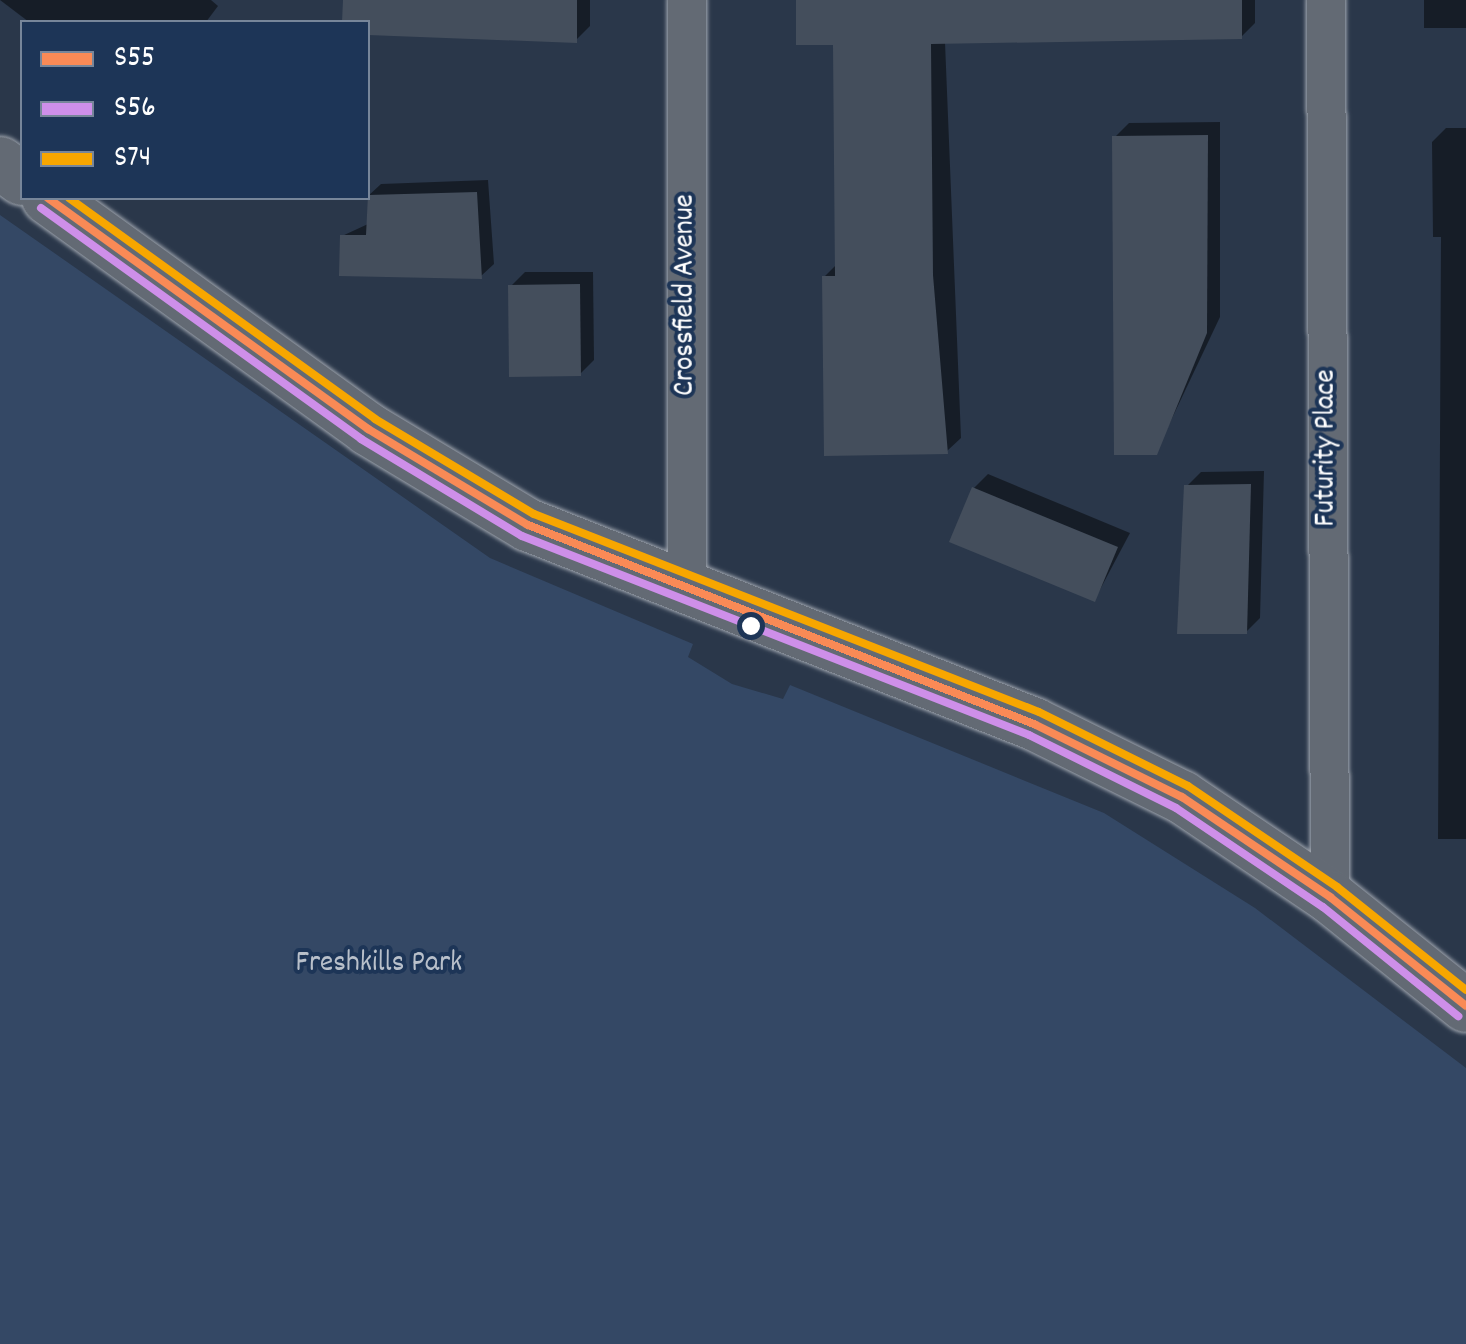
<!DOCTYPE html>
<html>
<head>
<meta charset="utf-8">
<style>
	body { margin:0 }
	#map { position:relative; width:1466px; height:1344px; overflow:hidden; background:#2a374a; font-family:Dekko,sans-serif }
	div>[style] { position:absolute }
	.green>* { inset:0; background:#344865 }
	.shadow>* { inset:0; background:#0007 }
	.building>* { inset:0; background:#444e5c }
	.roads { filter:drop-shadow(0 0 2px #9fa5ae) drop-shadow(0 0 2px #9fa5ae) }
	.street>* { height:38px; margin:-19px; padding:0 19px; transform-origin:19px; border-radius:19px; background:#636a74 }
	.secondary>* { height:52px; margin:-26px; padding:0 26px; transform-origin:26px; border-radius:26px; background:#636a74 }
	.bus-1>* { height:8px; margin:-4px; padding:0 4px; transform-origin:4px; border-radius:4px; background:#f98a56 }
	.bus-2>* { height:8px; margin:-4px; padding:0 4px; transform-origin:4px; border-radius:4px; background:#ce8fe9 }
	.bus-3>* { height:8px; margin:-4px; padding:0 4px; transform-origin:4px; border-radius:4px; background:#f7a600 }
	.dots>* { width:28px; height:28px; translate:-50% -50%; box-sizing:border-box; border:5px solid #1d3557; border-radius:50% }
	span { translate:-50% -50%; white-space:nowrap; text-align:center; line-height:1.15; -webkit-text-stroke:8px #1d3557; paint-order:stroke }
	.street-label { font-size:30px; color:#fff }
	.park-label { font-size:30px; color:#b9c0ca }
	.legend { position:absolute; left:20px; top:20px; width:350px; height:180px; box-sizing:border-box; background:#1d3557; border:2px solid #77869a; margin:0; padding:12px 18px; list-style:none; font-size:30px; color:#fff }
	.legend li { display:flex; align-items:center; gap:20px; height:50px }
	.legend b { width:50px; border:2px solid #77869a }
</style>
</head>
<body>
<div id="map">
	<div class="green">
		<div style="clip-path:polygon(0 215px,490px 558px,693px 644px,688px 657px,732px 684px,783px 699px,790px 685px,1104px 813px,1255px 908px,1466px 1068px,1466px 1344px,0 1344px)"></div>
	</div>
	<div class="shadow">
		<div style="clip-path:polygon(0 0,211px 0,218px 6px,206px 22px,29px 22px)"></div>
		<div style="clip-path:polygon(366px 0,590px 0,590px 26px,576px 40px,368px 33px)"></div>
		<div style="clip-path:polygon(799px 0,1255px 0,1255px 23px,1241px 37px,945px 42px,961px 438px,947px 451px,824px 277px,837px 264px,835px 43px)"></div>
		<div style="clip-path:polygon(1424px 0,1466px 0,1466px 28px,1424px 28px)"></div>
		<div style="clip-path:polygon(1220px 122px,1220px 317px,1156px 452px,1115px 137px,1129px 123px)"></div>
		<div style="clip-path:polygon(1446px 128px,1466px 128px,1466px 839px,1438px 839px,1441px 237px,1433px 237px,1432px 142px)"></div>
		<div style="clip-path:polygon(488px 180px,494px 264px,481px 276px,342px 236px,368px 224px,368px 196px,381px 184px)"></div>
		<div style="clip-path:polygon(525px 272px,593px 272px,594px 360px,580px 374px,511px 286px)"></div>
		<div style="clip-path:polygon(1264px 471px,1260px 618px,1246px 632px,1187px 486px,1201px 472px)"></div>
		<div style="clip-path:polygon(988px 474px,1130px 533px,1095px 599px,974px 488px)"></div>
	</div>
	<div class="building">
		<div style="clip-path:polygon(343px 0,577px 0,577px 43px,368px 35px,368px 22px,342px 22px)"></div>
		<div style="clip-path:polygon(796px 0,1242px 0,1242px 39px,931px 44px,933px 275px,948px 454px,824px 456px,822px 276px,835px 276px,833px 45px,796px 45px)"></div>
		<div style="clip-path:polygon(1208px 135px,1207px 333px,1157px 455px,1114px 455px,1112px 136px)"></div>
		<div style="clip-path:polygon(477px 192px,482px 279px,339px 276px,340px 235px,366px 235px,368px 195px)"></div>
		<div style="clip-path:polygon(580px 284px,581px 376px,509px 377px,508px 285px)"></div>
		<div style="clip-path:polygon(1251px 484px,1247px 634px,1177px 634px,1184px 485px)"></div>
		<div style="clip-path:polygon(972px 487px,1118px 547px,1095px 602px,949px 542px)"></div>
	</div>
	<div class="roads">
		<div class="street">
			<div style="left:687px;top:0;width:590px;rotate:90deg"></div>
			<div style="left:1326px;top:0;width:897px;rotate:89.74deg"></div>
		</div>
		<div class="secondary">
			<div style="left:0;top:163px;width:27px;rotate:36deg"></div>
			<div style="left:48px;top:198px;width:395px;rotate:35.8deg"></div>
			<div style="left:368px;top:429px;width:187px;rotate:31deg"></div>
			<div style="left:528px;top:525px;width:544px;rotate:21.47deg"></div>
			<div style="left:1034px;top:724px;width:165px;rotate:26.3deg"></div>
			<div style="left:1182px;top:797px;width:179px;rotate:34deg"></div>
			<div style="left:1330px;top:897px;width:174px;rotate:38.7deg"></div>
		</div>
	</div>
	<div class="bus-1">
		<div style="left:48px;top:198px;width:395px;rotate:35.8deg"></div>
		<div style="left:368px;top:429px;width:187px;rotate:31deg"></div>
		<div style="left:528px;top:525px;width:544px;rotate:21.47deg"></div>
		<div style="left:1034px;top:724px;width:165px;rotate:26.3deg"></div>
		<div style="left:1182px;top:797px;width:179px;rotate:34deg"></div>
		<div style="left:1330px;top:897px;width:174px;rotate:38.7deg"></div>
	</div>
	<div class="bus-2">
		<div style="left:41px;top:208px;width:395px;rotate:35.8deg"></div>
		<div style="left:361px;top:439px;width:188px;rotate:31.1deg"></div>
		<div style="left:522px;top:536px;width:545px;rotate:21.43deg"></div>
		<div style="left:1029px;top:735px;width:164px;rotate:26.4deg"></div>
		<div style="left:1176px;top:808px;width:177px;rotate:34deg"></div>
		<div style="left:1323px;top:907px;width:174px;rotate:38.9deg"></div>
	</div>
	<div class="bus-3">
		<div style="left:69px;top:198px;width:377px;rotate:35.8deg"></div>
		<div style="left:375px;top:419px;width:185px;rotate:30.9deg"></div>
		<div style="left:534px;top:514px;width:542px;rotate:21.41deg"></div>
		<div style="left:1039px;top:712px;width:166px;rotate:26.4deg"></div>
		<div style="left:1188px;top:786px;width:180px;rotate:34.1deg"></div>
		<div style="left:1337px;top:887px;width:165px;rotate:38.6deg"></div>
	</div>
	<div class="dots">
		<div style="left:751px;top:626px;background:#fff"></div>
	</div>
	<div class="street-label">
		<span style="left:687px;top:295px;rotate:-90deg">Crossfield Avenue</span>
		<span style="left:1328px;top:448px;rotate:-90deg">Futurity Place</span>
	</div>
	<div class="park-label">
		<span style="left:379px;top:965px">Freshkills Park</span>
	</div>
	<ul class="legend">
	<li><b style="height:12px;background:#f98a56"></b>S55</li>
	<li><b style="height:12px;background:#ce8fe9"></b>S56</li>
	<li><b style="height:12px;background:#f7a600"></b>S74</li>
	</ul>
</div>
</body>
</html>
